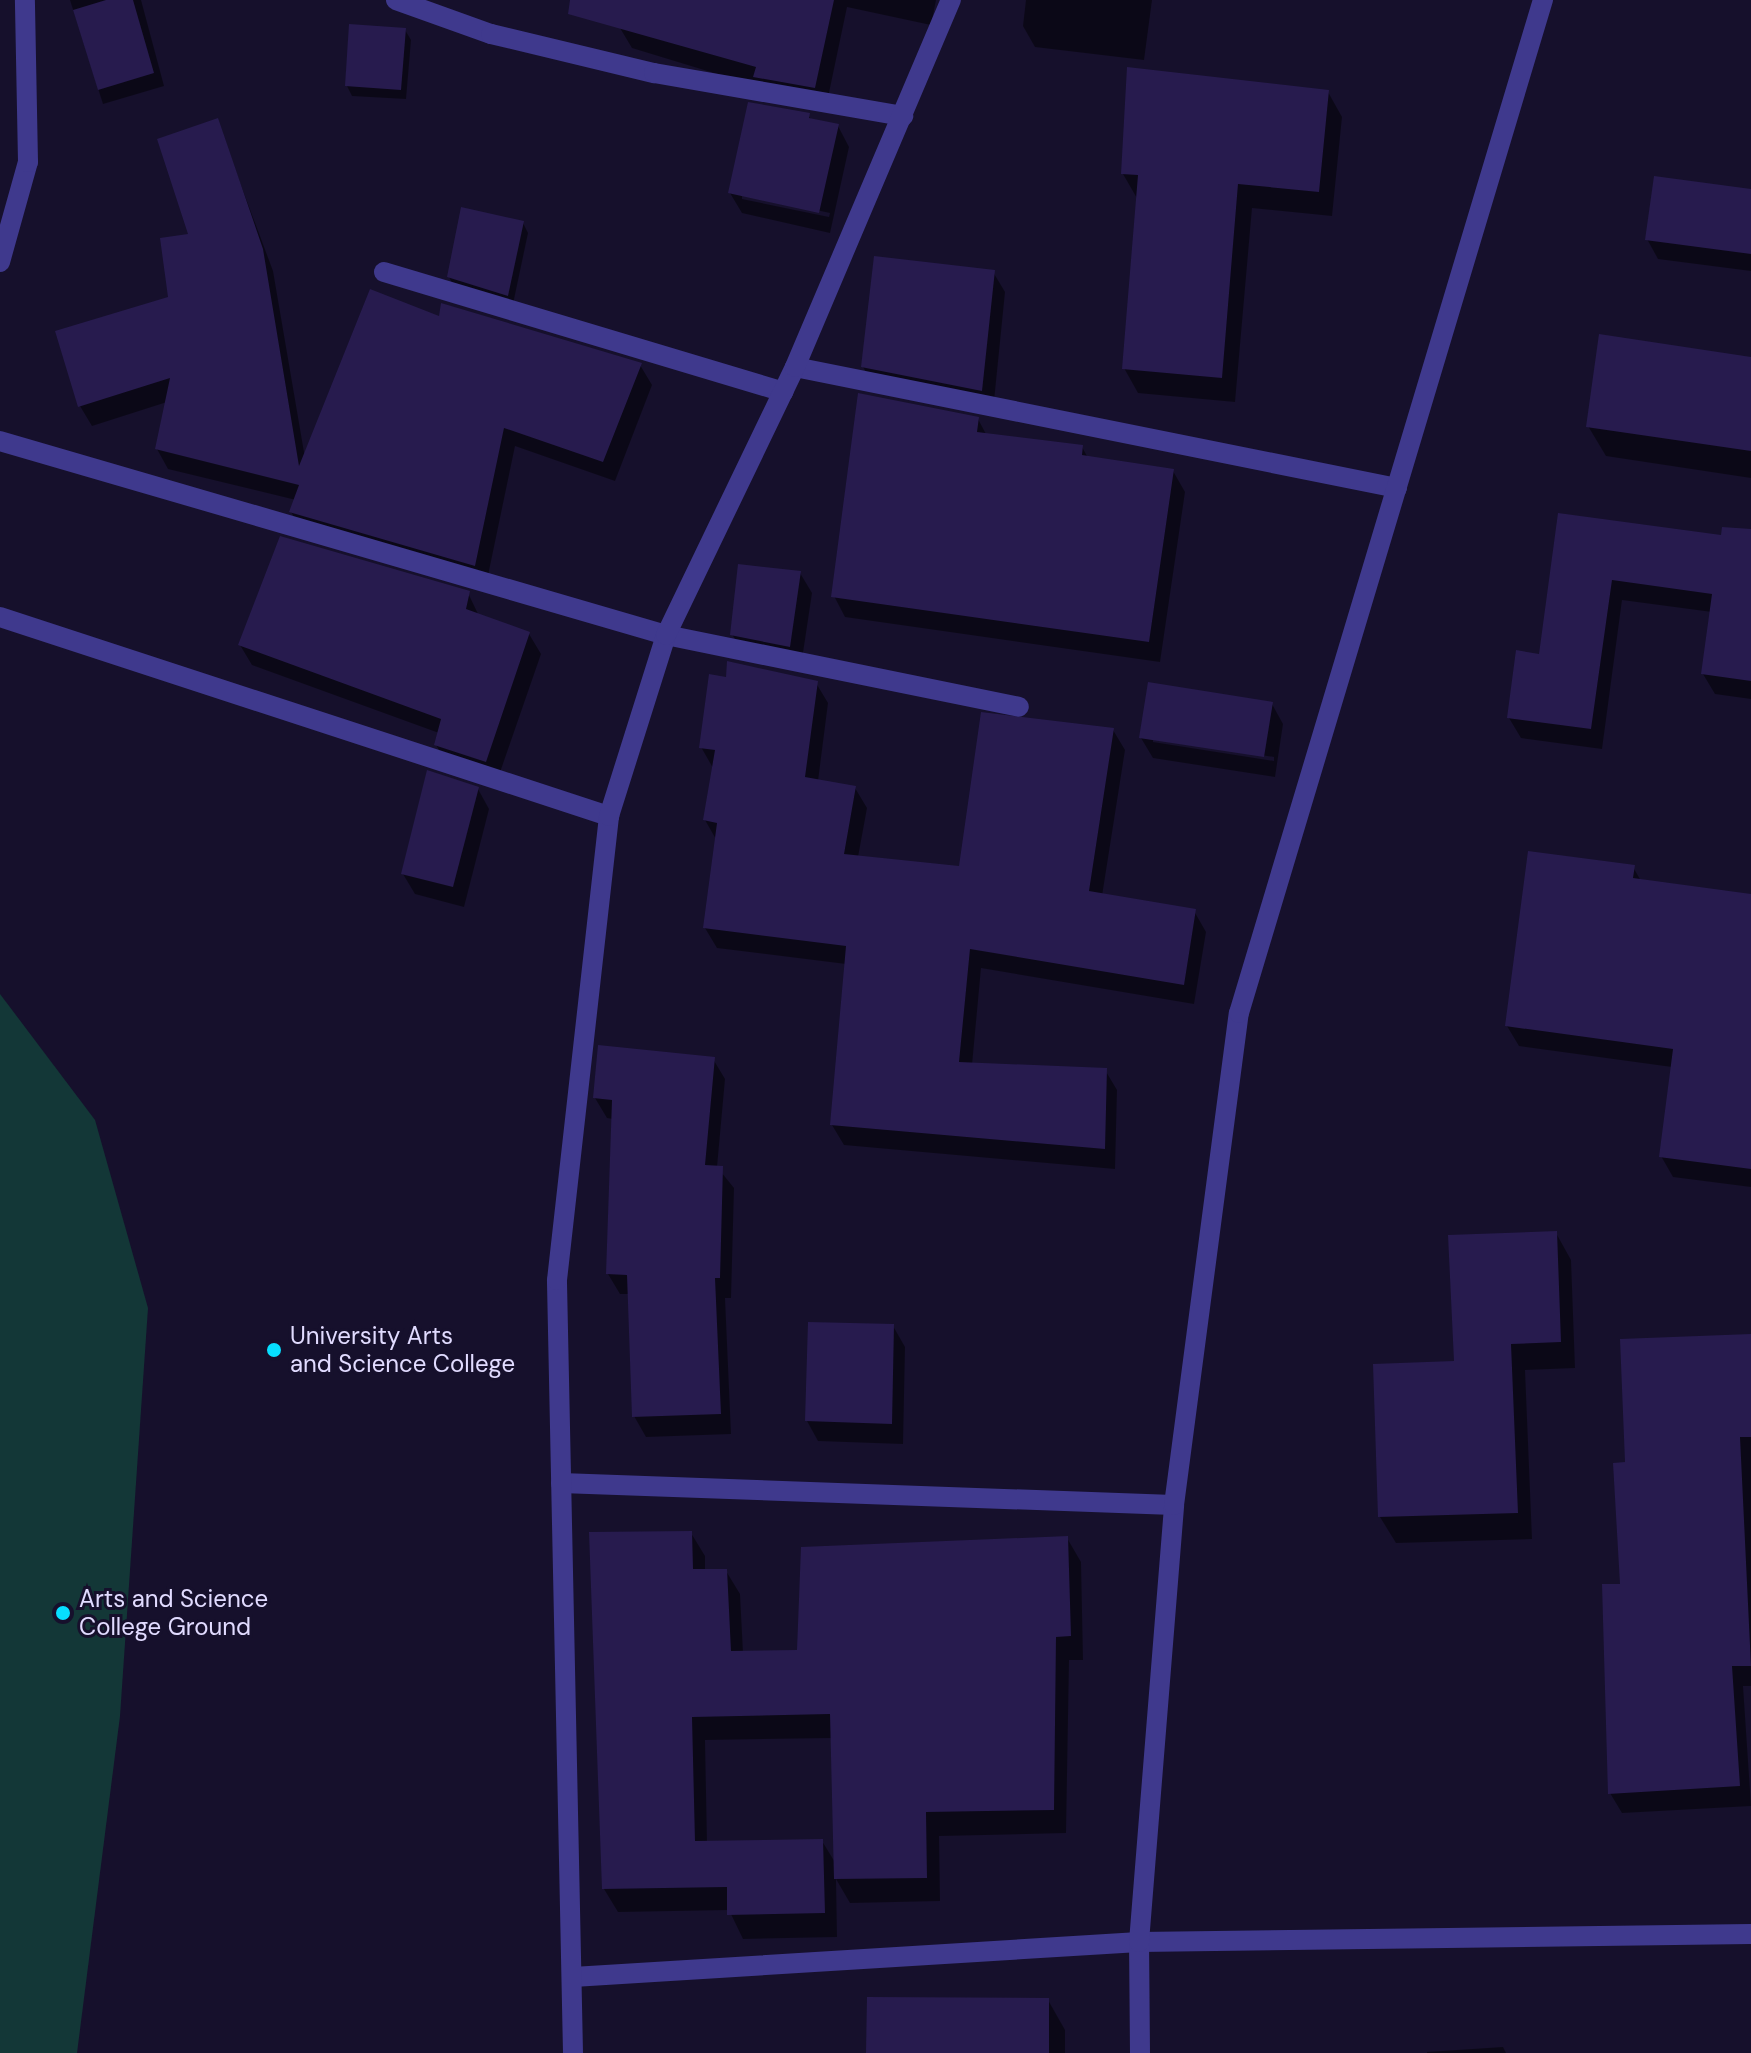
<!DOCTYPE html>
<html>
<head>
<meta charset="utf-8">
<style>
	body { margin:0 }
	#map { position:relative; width:1751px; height:2053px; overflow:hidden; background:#16102c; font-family:"DM Sans",sans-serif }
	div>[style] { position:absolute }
	.green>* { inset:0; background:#133737 }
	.shadow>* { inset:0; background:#0007 }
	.building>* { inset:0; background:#271b4e }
	.minor>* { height:20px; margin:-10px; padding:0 10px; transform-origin:10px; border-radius:10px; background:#3f398d }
	.dots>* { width:22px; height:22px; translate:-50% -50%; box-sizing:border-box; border:4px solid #16102c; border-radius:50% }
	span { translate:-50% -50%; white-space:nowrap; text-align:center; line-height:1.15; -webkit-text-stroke:6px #16102c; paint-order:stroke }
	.poi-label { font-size:24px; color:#e1dbff }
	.left { translate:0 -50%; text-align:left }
</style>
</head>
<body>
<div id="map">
	<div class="green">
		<div style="clip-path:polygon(0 994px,95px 1120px,148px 1308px,120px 1716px,77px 2053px,0 2053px)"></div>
	</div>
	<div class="shadow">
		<div style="clip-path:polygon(70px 0,141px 0,164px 86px,103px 104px)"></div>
		<div style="clip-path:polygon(627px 0,936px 0,931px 25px,847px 7px,826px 107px,632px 48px,620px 28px)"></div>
		<div style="clip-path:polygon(1026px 0,1152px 0,1144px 60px,1035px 47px,1023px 26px)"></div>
		<div style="clip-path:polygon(405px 30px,411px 40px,406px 99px,352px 96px,347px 86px)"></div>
		<div style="clip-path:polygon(1328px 92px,1342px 117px,1332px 216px,1252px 208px,1235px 402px,1138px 393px,1124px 368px,1138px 200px,1123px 174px)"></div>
		<div style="clip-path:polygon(evenodd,808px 115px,812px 121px,838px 126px,849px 147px,830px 233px,742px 213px,730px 193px,808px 115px,742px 194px,830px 213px,829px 217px,742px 199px,742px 194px)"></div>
		<div style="clip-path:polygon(217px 121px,273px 271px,305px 458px,440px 319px,640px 365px,652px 385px,615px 481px,515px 446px,486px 585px,303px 531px,291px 512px,296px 500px,168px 469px,157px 449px,167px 402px,92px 426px,80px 406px,170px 298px,191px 236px)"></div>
		<div style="clip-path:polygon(1751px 191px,1751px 271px,1658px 259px,1647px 239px)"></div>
		<div style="clip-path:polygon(523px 223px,528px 233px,513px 304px,454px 287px,449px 277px)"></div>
		<div style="clip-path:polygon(993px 272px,1005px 292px,993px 411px,875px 387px,863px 367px)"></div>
		<div style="clip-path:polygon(1751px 359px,1751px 478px,1606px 456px,1588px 426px)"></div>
		<div style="clip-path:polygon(978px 419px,987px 436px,1082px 447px,1088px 458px,1173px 471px,1185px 492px,1160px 662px,845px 617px,834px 596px)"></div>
		<div style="clip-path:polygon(1560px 515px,1751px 542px,1751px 699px,1715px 694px,1703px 674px,1712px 612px,1622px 600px,1602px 749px,1521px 738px,1509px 718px,1540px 656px)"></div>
		<div style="clip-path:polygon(800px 573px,812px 593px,801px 666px,744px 655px,732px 634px)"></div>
		<div style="clip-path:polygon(468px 593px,479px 616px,529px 634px,541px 654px,497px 781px,448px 765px,436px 745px,439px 733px,252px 665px,240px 645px)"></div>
		<div style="clip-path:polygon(816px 683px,828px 703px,818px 781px,855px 788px,867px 808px,858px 857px,960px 868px,1113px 730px,1125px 750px,1102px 896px,1194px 911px,1206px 932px,1194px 1004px,981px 968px,972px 1065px,1105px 1070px,1117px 1090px,1115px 1169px,844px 1145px,832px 1125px,846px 964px,717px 948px,705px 928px,717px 841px,705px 820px,713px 768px,701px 747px)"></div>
		<div style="clip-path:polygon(evenodd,1272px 704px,1283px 724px,1275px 777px,1153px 758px,1141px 738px,1272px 704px,1153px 738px,1274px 757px,1274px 761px,1153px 742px,1153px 738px)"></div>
		<div style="clip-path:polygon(478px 789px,489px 809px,464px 907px,415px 894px,403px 874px)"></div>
		<div style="clip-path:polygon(1633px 867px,1641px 881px,1751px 896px,1751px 1187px,1673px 1177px,1661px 1156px,1672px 1067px,1519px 1046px,1507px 1026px)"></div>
		<div style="clip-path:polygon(713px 1059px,725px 1079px,717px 1167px,734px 1188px,731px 1298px,725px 1298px,731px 1434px,646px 1437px,634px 1416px,629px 1294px,620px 1294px,608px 1274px,613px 1119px,607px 1118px,595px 1098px)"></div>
		<div style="clip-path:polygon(1556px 1233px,1571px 1260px,1575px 1368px,1525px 1370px,1532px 1539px,1396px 1543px,1380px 1517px,1456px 1363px)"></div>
		<div style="clip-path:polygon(893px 1326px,905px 1347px,903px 1444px,818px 1441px,807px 1421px)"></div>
		<div style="clip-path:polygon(1751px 1336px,1751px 1686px,1743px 1686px,1751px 1806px,1622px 1813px,1610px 1793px,1628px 1464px)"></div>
		<div style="clip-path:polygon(evenodd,691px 1533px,705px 1556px,705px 1571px,726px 1571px,740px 1594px,743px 1653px,799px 1652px,1067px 1538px,1081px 1562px,1083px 1660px,1069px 1660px,1066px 1833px,939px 1836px,940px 1901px,850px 1903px,836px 1879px,837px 1937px,743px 1939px,729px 1910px,618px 1912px,604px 1889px,691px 1533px,833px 1738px,836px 1864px,822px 1841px,707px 1843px,705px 1740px,833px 1738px)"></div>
		<div style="clip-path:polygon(1048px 2000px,1065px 2030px,1065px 2053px,868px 2053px)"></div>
		<div style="clip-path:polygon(1503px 2047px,1506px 2053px,1427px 2053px,1427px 2052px)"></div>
	</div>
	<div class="building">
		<div style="clip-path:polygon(106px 0,133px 0,154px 73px,98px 90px,73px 10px)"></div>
		<div style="clip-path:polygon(570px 0,834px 0,815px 88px,753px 77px,756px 67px,568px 14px)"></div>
		<div style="clip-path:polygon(349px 24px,406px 28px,401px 90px,345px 86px)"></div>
		<div style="clip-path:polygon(1127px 67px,1329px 90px,1319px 192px,1238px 184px,1222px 378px,1122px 369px,1138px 175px,1121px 174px)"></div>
		<div style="clip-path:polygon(748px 102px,810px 113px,809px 118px,839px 124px,819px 213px,728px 193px)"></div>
		<div style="clip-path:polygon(218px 118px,263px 249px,299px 466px,370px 289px,439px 316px,441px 303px,642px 363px,603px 462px,504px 428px,475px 566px,289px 512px,299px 485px,155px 449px,170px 378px,78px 407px,55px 331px,168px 297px,160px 238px,188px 234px,157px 139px)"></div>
		<div style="clip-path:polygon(1654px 176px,1751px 189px,1751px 254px,1645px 240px)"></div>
		<div style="clip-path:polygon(461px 207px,524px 221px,508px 296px,447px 277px)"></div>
		<div style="clip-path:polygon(874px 256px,995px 270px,982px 391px,861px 367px)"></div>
		<div style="clip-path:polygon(1599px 334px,1751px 357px,1751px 451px,1586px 427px)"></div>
		<div style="clip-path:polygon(858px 393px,979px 417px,977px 432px,1083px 445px,1082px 455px,1174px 469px,1149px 642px,831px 597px)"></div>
		<div style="clip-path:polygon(1558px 513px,1721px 535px,1722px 527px,1751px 529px,1751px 681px,1701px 674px,1712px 594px,1612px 580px,1591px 729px,1507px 718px,1516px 650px,1539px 654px)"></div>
		<div style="clip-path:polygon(280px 536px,470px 591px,466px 609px,530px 632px,486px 762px,434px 745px,441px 719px,238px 645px)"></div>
		<div style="clip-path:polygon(738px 564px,801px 571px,790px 647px,730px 635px)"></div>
		<div style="clip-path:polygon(727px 661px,818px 681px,805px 777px,856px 786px,844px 854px,959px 866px,981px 712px,1114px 728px,1089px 891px,1196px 909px,1184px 985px,970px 949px,959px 1062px,1107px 1068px,1105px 1149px,830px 1125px,846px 946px,703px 928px,717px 823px,703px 820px,715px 750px,699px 748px,709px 674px,726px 677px)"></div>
		<div style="clip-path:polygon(1148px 682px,1273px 702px,1264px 757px,1139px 738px)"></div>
		<div style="clip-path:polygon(427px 770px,479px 787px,453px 887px,401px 874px)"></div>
		<div style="clip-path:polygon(1528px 851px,1635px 865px,1633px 878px,1751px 894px,1751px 1169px,1659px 1157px,1673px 1049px,1505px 1026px)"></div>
		<div style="clip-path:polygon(598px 1045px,715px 1057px,705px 1165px,723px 1166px,720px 1278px,715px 1278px,721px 1414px,632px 1417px,627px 1275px,606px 1274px,612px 1100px,593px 1098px)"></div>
		<div style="clip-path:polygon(1557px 1231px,1561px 1342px,1511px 1344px,1518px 1513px,1378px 1517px,1373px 1364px,1454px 1361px,1448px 1235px)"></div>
		<div style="clip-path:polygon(808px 1322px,894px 1324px,892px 1424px,805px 1421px)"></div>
		<div style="clip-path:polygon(1751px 1334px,1751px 1437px,1740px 1437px,1751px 1666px,1732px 1666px,1740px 1786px,1608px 1794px,1602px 1584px,1620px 1584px,1613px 1463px,1625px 1462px,1620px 1339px)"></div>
		<div style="clip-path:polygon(692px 1531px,693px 1569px,727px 1569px,731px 1651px,797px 1650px,801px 1547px,1068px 1536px,1071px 1636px,1056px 1637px,1054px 1810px,926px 1812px,927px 1878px,834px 1879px,830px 1714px,692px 1717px,695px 1841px,823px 1839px,825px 1913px,727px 1915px,727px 1887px,602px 1889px,589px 1532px)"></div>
		<div style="clip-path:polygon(867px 1997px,1049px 1998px,1049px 2053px,866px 2053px)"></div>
	</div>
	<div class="minor">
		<div style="left:396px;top:0;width:101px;rotate:19.7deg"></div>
		<div style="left:491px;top:34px;width:168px;rotate:13.5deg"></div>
		<div style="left:654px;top:73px;width:253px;rotate:9.8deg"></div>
		<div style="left:0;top:262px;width:104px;rotate:-74.4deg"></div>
		<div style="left:28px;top:162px;width:162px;rotate:-91.1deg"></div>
		<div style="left:384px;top:272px;width:417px;rotate:16.7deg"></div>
		<div style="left:795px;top:367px;width:614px;rotate:11.36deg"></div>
		<div style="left:0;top:441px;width:694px;rotate:16.24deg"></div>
		<div style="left:666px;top:635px;width:360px;rotate:11.5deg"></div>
		<div style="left:0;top:617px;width:641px;rotate:18.1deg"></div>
		<div style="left:561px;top:1483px;width:613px;rotate:2.06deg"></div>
		<div style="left:573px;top:1977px;width:567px;rotate:-3.54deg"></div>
		<div style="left:1139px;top:1942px;width:612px;rotate:-0.75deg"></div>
		<div style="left:573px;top:2053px;width:773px;rotate:-91.19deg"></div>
		<div style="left:557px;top:1280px;width:467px;rotate:-83.6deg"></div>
		<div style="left:609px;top:816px;width:190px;rotate:-72.5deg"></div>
		<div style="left:666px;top:635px;width:297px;rotate:-64.3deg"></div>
		<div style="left:795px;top:367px;width:399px;rotate:-67deg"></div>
		<div style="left:1140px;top:2053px;width:111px;rotate:-90.5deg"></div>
		<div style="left:1139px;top:1942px;width:438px;rotate:-85.4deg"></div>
		<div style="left:1174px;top:1505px;width:496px;rotate:-82.5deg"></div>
		<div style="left:1239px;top:1013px;width:1058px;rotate:-73.3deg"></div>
	</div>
	<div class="dots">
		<div style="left:274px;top:1350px;background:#07deff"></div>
		<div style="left:63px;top:1613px;background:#07deff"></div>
	</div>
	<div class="poi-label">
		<span class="left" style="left:290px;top:1350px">University Arts<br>and Science College</span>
		<span class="left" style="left:79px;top:1613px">Arts and Science<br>College Ground</span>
	</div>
</div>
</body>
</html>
